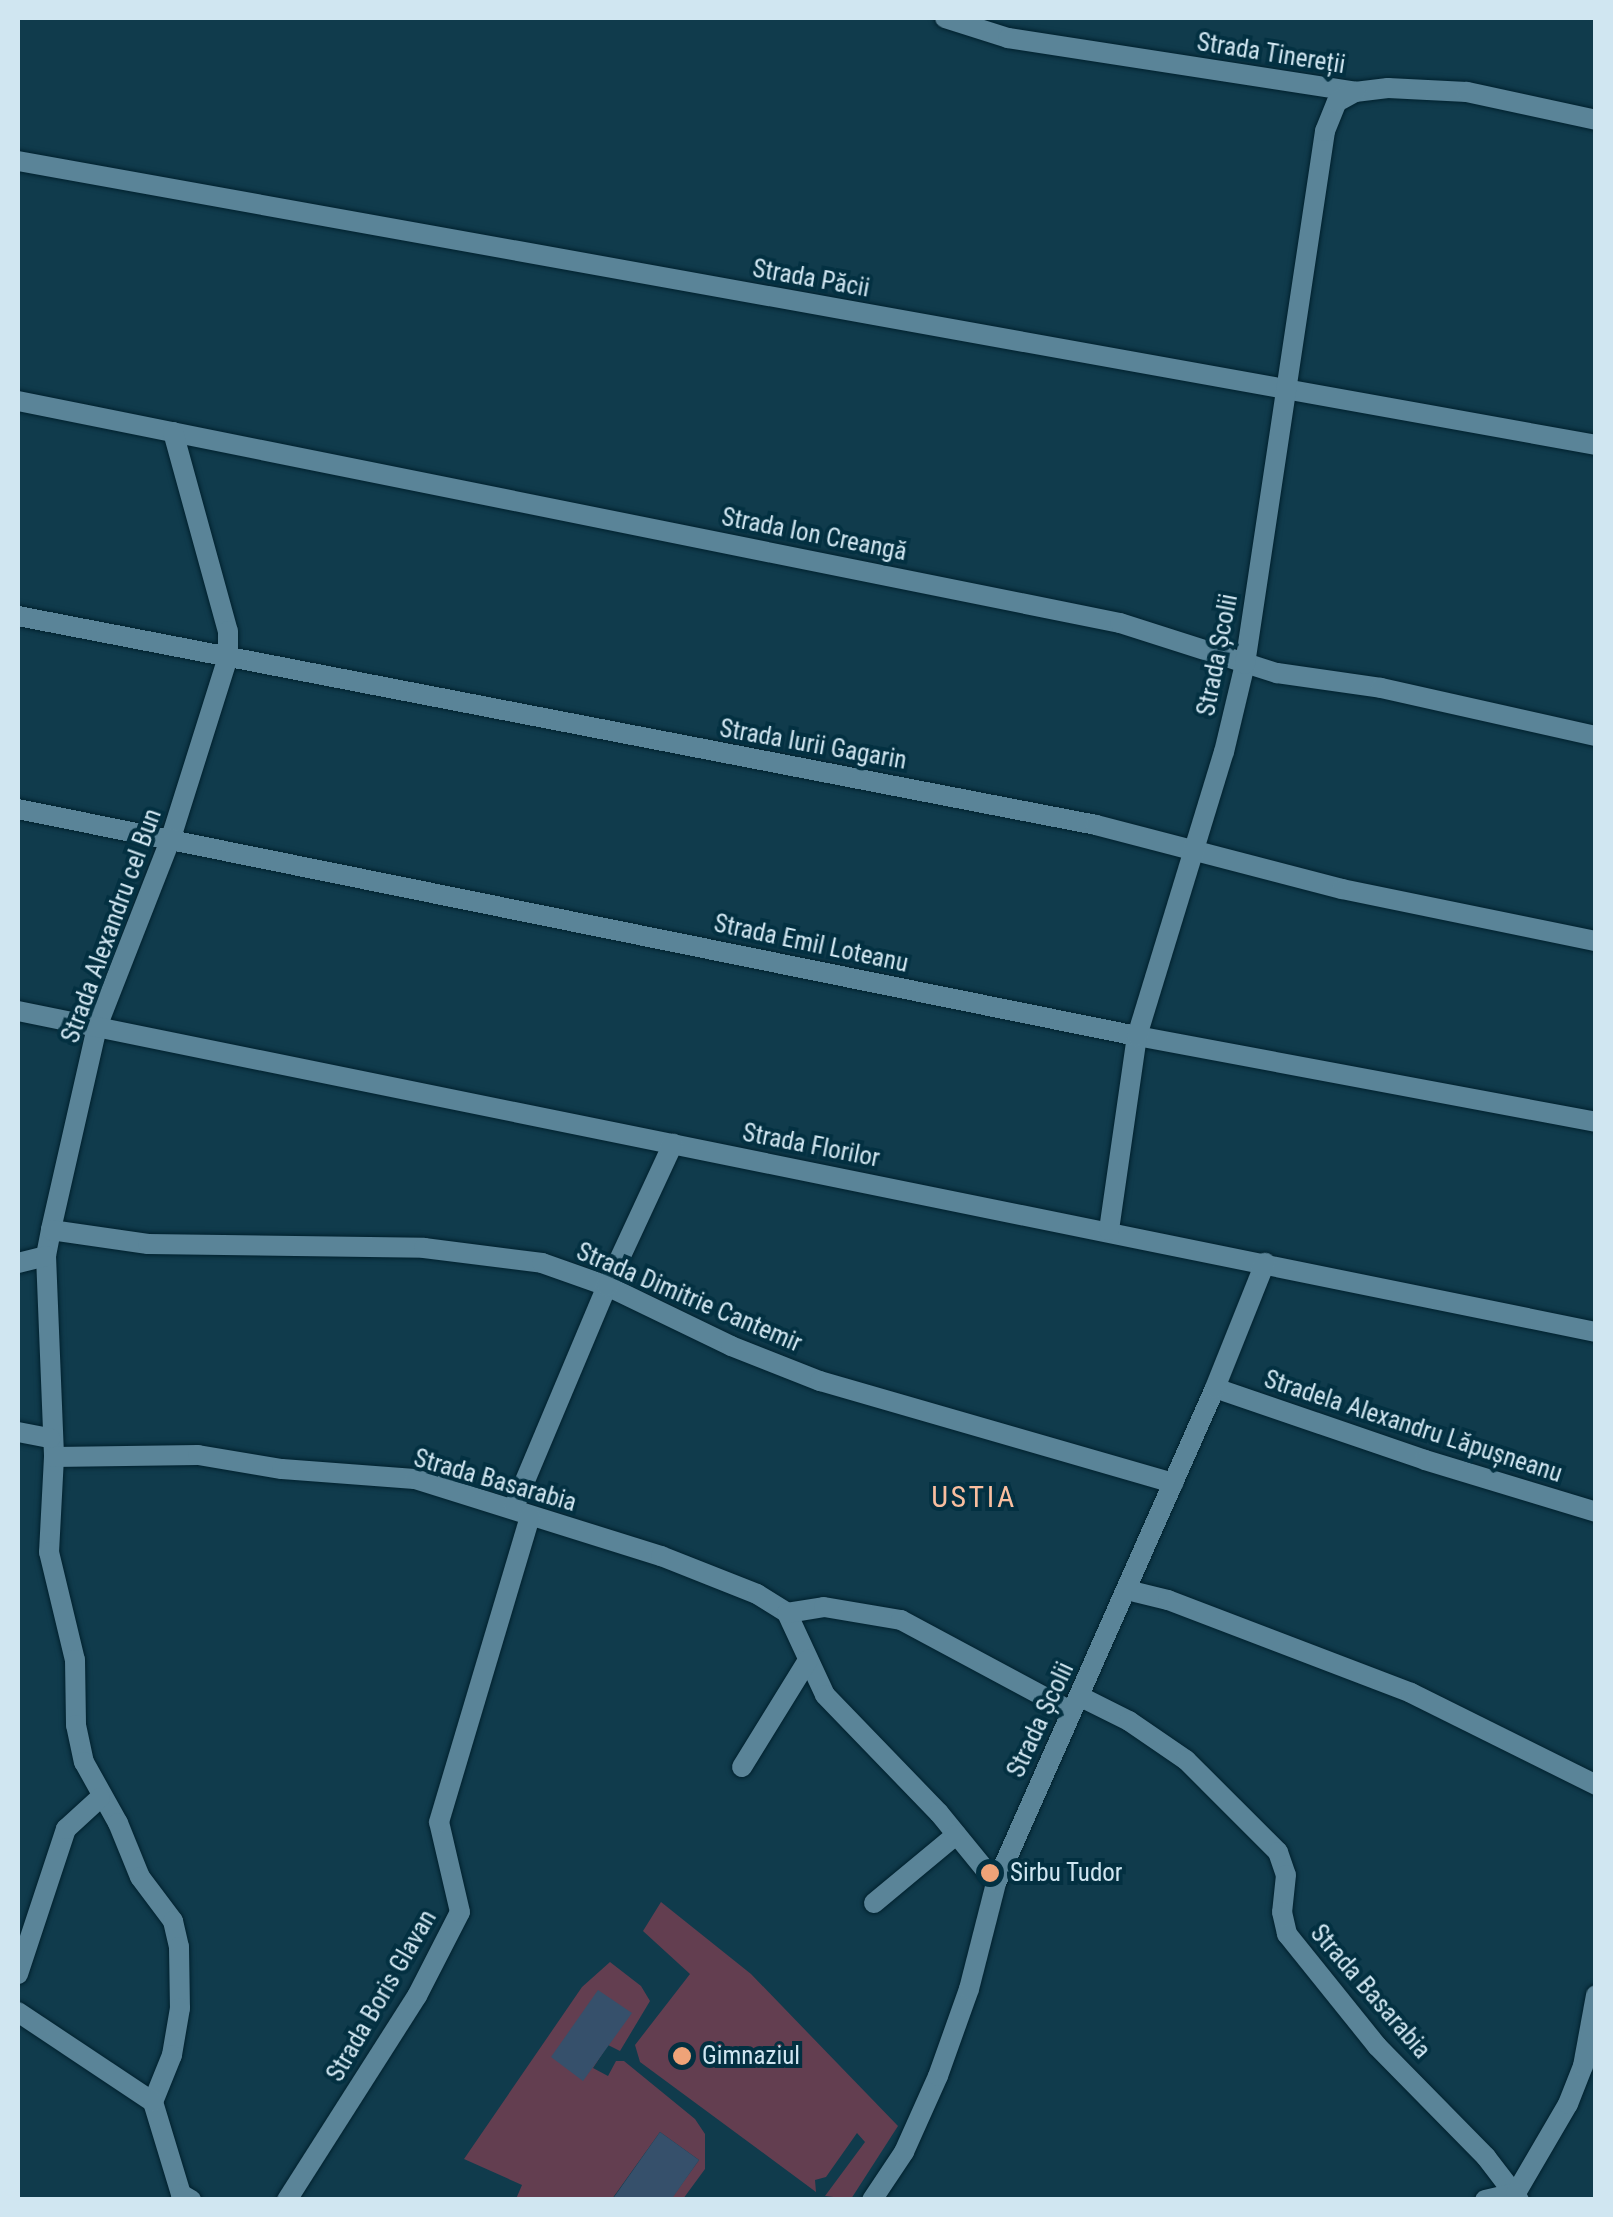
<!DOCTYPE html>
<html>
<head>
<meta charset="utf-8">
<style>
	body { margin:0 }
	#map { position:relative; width:1613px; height:2217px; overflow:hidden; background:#103b4c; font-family:"Roboto Condensed",sans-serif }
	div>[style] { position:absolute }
	.green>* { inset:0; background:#633e50 }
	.building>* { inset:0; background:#36506b }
	.roads { filter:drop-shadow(0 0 2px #01212e) drop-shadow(0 0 2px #01212e) }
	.street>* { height:20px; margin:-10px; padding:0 10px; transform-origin:10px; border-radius:10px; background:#5a8498 }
	.dots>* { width:28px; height:28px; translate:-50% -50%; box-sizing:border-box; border:5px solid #033041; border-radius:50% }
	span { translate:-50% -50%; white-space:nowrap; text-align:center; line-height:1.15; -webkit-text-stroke:8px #033041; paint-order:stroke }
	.street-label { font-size:25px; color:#d0e6f1 }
	.poi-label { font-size:25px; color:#d0e6f1 }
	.left { translate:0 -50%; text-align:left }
	.quarter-label { font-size:30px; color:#f9be9f; letter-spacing:2.5px }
	.frame { position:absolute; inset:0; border:20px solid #d0e6f1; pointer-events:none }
</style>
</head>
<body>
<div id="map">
	<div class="green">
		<div style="clip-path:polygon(661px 1902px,751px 1974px,898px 2126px,851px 2199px,825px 2196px,865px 2142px,857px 2133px,826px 2177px,815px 2180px,816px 2192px,640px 2062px,635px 2045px,690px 1974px,643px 1931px)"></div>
		<div style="clip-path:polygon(610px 1962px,641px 1986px,650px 2001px,620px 2051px,608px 2045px,593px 2068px,608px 2076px,616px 2061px,624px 2061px,695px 2119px,705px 2134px,705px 2169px,683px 2199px,671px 2199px,699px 2160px,660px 2132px,612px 2199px,516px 2199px,522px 2185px,464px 2159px,582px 1987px)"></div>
	</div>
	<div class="building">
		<div style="clip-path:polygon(598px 1990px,632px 2013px,583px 2081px,551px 2057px)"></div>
		<div style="clip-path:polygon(660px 2132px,699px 2160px,671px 2200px,612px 2200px)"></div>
	</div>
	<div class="roads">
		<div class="street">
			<div style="left:945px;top:18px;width:66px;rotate:17.6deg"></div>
			<div style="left:1008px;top:38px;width:351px;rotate:8.8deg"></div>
			<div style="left:1355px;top:92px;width:33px;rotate:-7deg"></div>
			<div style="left:1388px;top:88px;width:79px;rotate:2.9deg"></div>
			<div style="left:1467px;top:92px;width:132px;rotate:12.2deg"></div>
			<div style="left:18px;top:161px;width:1603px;rotate:10.2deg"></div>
			<div style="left:18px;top:401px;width:1124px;rotate:11.39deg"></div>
			<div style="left:1120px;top:623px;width:165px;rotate:17.7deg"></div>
			<div style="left:1277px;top:673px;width:105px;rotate:8.2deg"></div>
			<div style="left:1381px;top:688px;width:220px;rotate:12.6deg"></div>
			<div style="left:173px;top:432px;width:206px;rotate:74.6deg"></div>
			<div style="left:228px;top:631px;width:26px;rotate:90deg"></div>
			<div style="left:228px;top:657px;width:190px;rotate:107.5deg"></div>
			<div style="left:171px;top:838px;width:203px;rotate:111.4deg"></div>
			<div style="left:97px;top:1027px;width:208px;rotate:102.8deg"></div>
			<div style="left:51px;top:1230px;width:26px;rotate:101deg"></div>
			<div style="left:46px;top:1256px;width:201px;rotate:87.7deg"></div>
			<div style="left:54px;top:1457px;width:95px;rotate:93deg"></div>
			<div style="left:49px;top:1552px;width:111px;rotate:76.5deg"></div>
			<div style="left:75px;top:1660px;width:65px;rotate:89.1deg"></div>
			<div style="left:76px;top:1725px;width:38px;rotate:78deg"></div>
			<div style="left:84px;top:1762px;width:70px;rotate:60.9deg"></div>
			<div style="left:118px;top:1823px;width:58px;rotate:67.8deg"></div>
			<div style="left:140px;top:1877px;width:55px;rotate:53.1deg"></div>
			<div style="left:173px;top:1921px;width:27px;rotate:77deg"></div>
			<div style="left:179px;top:1947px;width:61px;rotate:89.1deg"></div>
			<div style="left:180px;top:2008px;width:48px;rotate:99.7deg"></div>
			<div style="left:172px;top:2055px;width:51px;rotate:112deg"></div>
			<div style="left:153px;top:2102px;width:96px;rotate:73.1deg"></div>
			<div style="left:181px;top:2194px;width:12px;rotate:31deg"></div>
			<div style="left:18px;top:616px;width:1098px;rotate:10.97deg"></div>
			<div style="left:1096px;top:825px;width:254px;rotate:14.6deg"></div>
			<div style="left:1342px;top:889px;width:259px;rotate:11.6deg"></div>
			<div style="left:18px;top:809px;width:1142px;rotate:11.47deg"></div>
			<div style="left:1137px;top:1036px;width:467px;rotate:10.6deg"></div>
			<div style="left:18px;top:1011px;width:1610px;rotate:11.5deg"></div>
			<div style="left:51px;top:1230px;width:98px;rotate:8.2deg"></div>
			<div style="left:148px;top:1244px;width:276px;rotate:0.8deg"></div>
			<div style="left:424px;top:1248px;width:119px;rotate:7.2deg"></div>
			<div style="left:542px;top:1263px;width:69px;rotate:19.5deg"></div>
			<div style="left:607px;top:1286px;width:138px;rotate:25.8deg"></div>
			<div style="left:731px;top:1346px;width:96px;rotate:21.5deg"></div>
			<div style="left:820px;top:1381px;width:368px;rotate:16.1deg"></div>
			<div style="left:1109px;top:1230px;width:196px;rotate:-81.8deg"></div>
			<div style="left:1137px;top:1036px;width:297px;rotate:-73deg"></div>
			<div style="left:1224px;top:752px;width:90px;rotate:-76.6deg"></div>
			<div style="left:1245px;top:664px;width:539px;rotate:-81.46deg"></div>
			<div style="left:1325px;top:131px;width:31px;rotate:-68deg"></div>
			<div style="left:1337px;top:102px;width:21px;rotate:-29deg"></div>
			<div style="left:18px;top:1263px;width:29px;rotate:-14deg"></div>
			<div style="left:1215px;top:1388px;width:222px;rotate:18.9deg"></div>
			<div style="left:1425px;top:1460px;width:179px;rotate:16.9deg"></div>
			<div style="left:18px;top:1432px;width:33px;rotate:11deg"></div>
			<div style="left:54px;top:1457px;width:144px;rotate:-0.8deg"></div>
			<div style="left:198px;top:1455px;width:85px;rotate:9.5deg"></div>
			<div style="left:282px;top:1469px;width:133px;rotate:4.3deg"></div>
			<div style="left:415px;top:1479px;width:258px;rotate:17.4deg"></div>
			<div style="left:661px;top:1556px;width:103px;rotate:21.6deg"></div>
			<div style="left:757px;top:1594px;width:36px;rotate:32deg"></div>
			<div style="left:787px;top:1613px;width:90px;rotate:65.1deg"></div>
			<div style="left:825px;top:1695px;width:164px;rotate:46deg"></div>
			<div style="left:939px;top:1813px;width:90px;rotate:50.8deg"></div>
			<div style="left:514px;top:1507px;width:240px;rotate:-67.2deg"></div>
			<div style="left:607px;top:1286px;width:157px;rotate:-65.1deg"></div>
			<div style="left:1127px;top:1590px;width:42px;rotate:13.7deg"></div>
			<div style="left:1168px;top:1600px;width:260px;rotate:20.9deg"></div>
			<div style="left:1411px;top:1693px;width:207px;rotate:26.4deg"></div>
			<div style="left:787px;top:1613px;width:37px;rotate:-9deg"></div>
			<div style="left:824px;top:1607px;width:78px;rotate:9.6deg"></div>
			<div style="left:901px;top:1620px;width:193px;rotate:28.2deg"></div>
			<div style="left:1081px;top:1697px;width:54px;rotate:26.6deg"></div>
			<div style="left:1129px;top:1721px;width:69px;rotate:34.4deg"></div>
			<div style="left:1186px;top:1760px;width:130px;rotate:45deg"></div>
			<div style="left:1278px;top:1852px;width:24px;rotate:71deg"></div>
			<div style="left:1286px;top:1875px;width:37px;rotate:96deg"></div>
			<div style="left:1282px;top:1912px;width:23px;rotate:77deg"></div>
			<div style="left:1287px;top:1934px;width:144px;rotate:51.2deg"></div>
			<div style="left:1377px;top:2046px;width:156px;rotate:45.5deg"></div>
			<div style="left:1486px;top:2157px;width:54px;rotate:52.5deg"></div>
			<div style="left:742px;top:1767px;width:126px;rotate:-58.3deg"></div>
			<div style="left:874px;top:1903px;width:107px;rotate:-39.7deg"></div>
			<div style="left:18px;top:1974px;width:153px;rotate:-71.7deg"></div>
			<div style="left:66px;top:1829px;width:46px;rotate:-42.4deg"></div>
			<div style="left:18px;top:2012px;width:162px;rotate:33.7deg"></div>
			<div style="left:287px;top:2200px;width:242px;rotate:-57.5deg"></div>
			<div style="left:417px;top:1996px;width:94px;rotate:-62.9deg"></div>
			<div style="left:460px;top:1912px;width:92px;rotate:-103.1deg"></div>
			<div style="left:439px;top:1822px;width:319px;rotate:-73.4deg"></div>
			<div style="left:872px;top:2200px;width:58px;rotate:-56.3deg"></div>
			<div style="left:904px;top:2152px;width:83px;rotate:-65.9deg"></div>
			<div style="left:938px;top:2076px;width:92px;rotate:-70.4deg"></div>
			<div style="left:969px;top:1989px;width:109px;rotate:-75.7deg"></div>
			<div style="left:996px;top:1883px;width:541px;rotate:-66.13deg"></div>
			<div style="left:1215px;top:1388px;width:135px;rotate:-68.2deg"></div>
			<div style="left:1485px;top:2200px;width:32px;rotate:-13deg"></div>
			<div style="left:1516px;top:2193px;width:103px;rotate:-59.7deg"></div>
			<div style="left:1568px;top:2104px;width:41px;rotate:-68.5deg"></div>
			<div style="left:1583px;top:2066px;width:72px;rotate:-79.6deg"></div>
		</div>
	</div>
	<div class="dots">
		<div style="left:990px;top:1873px;background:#efa378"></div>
		<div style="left:682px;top:2056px;background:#efa378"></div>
	</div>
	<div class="street-label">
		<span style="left:1271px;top:54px;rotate:9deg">Strada Tinereții</span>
		<span style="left:811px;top:279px;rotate:10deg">Strada Păcii</span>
		<span style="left:814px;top:535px;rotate:11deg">Strada Ion Creangă</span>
		<span style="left:1218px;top:655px;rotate:-79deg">Strada Școlii</span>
		<span style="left:813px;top:745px;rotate:10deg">Strada Iurii Gagarin</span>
		<span style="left:112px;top:926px;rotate:-70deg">Strada Alexandru cel Bun</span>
		<span style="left:811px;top:944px;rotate:12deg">Strada Emil Loteanu</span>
		<span style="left:811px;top:1146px;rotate:11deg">Strada Florilor</span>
		<span style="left:689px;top:1298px;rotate:23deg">Strada Dimitrie Cantemir</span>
		<span style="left:1413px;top:1427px;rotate:18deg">Stradela Alexandru Lăpușneanu</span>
		<span style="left:495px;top:1481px;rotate:16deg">Strada Basarabia</span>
		<span style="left:1041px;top:1720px;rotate:-65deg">Strada Școlii</span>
		<span style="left:1370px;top:1992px;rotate:49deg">Strada Basarabia</span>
		<span style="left:382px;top:1996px;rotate:-60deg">Strada Boris Glavan</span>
	</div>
	<div class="poi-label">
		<span class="left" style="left:1010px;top:1873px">Sirbu Tudor</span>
		<span class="left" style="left:702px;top:2056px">Gimnaziul</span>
	</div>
	<div class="quarter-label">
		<span style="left:974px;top:1497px">USTIA</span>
	</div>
	<div class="frame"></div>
</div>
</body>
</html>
